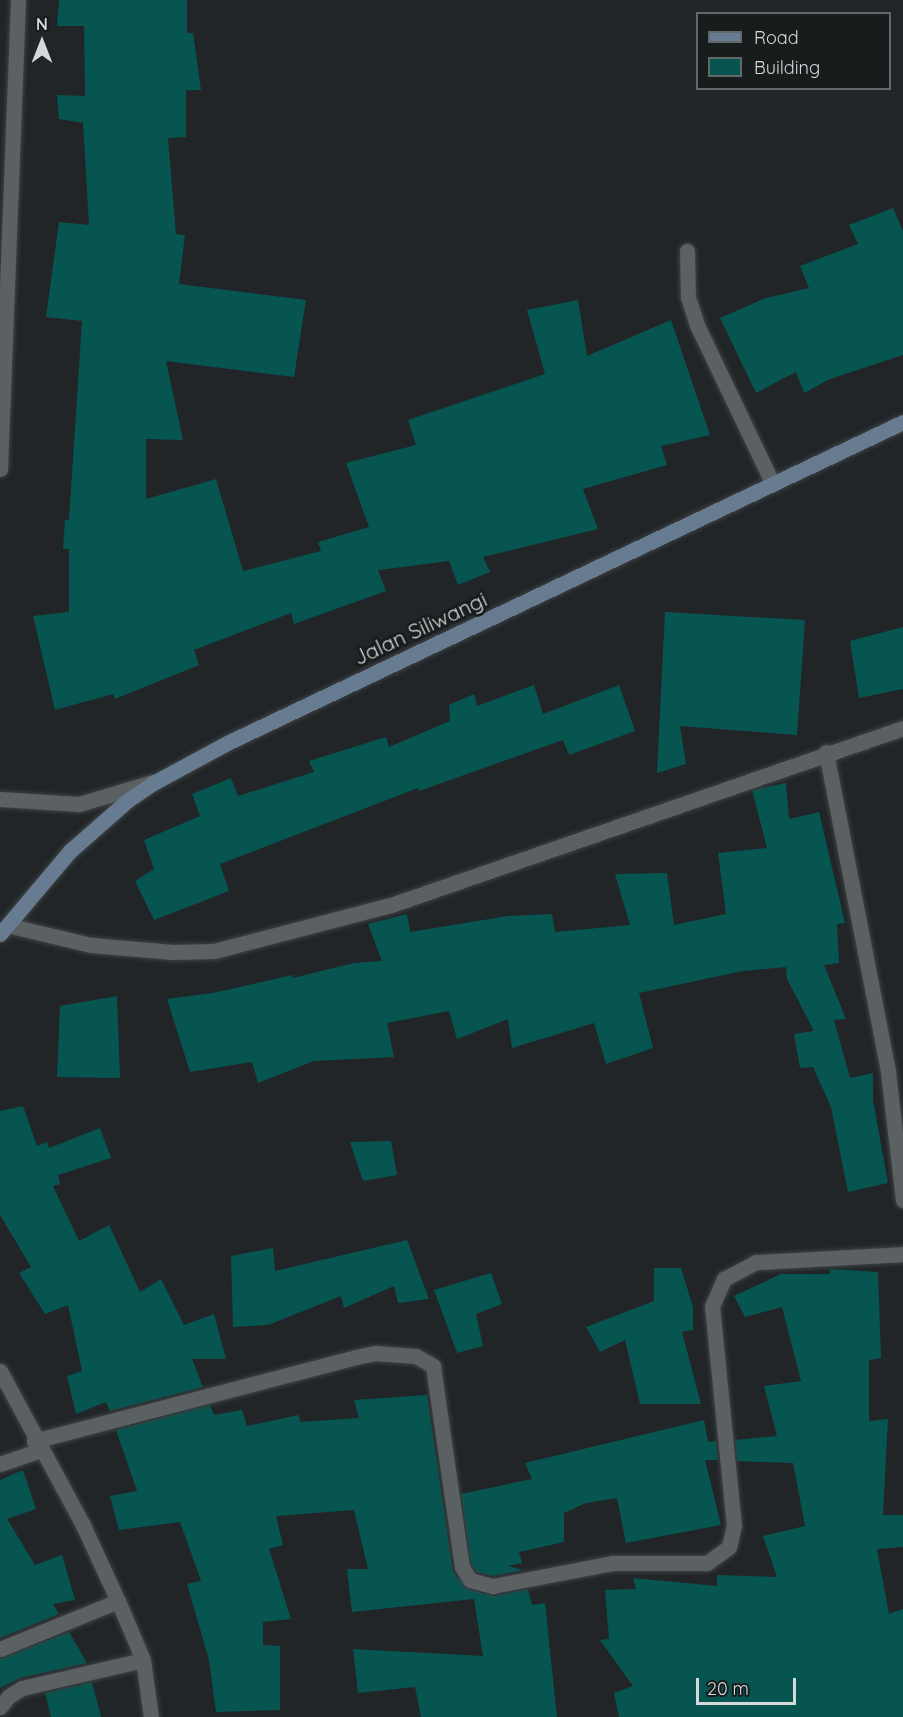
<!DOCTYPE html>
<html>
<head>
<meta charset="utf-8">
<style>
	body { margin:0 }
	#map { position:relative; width:903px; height:1717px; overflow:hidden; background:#212527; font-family:Quicksand,sans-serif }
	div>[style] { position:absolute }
	.building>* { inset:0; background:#065551 }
	.roads { filter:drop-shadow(0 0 2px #3f4345) drop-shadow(0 0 2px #3f4345) }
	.street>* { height:15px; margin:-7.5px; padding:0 7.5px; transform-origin:7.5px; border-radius:7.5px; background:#5b6062 }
	.secondary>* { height:15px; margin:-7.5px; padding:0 7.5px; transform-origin:7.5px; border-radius:7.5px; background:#677c91 }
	span { translate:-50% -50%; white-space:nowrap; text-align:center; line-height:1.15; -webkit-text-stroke:6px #171c1d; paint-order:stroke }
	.street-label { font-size:21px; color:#d6d9da }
	.legend { position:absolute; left:696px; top:12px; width:195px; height:78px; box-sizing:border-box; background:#171c1d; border:2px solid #636869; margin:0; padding:8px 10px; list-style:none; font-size:18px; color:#d6d9da }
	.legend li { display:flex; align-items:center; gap:12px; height:30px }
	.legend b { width:30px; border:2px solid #636869 }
	.north { position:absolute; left:12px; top:12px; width:60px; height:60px; -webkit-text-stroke:4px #171c1d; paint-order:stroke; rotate:0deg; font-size:16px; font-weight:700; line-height:24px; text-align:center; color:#d6d9da }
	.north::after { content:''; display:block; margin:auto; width:21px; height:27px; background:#d6d9da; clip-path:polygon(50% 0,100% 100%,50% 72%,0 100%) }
	.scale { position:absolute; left:696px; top:1678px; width:100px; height:27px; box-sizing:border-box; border:3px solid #d6d9da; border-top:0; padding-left:8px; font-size:18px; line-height:21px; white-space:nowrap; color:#d6d9da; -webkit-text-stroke:4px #171c1d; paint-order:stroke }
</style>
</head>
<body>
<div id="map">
	<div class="building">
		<div style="clip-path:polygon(59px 0,187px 0,187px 33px,193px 33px,201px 90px,186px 90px,186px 137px,168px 138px,176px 234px,185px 235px,179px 284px,306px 300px,294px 377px,166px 361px,183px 440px,146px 439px,146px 499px,216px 479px,243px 571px,321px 551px,318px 542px,369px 527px,346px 463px,416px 445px,408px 420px,545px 374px,527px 310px,578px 300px,587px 356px,671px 320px,710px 435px,661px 446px,667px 465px,583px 489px,598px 529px,483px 557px,490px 572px,458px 585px,449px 561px,378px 570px,386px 591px,294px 624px,291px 613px,194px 650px,199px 665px,115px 699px,113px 694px,55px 710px,33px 616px,69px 612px,69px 549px,63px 549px,65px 520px,69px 520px,82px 321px,46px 317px,59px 222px,89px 225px,83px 123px,59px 119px,57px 95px,85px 96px,84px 26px,57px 26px)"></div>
		<div style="clip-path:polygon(893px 208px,903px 231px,903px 355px,830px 379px,804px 393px,796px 372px,756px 393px,720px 318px,766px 298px,809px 288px,800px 266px,858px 244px,849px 225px)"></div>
		<div style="clip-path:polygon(665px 612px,805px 620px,797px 735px,680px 726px,686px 764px,657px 773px)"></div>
		<div style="clip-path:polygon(903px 627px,903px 689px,859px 698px,850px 641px)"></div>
		<div style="clip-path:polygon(534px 685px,543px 714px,619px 685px,635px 731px,569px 755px,563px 740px,419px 791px,418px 788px,220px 864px,229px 891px,154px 920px,135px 881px,154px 869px,144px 840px,200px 816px,192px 794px,231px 778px,238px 796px,314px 772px,309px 761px,386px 737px,389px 747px,450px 721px,449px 705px,474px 694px,477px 706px)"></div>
		<div style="clip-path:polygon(786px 783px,789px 819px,819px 812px,845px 923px,837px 924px,839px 963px,824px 965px,846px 1019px,834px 1020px,850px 1078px,873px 1073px,873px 1100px,888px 1183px,848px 1192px,831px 1107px,813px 1067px,800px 1068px,794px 1034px,814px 1031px,787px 979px,786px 967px,743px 971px,639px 993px,653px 1048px,606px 1064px,594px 1023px,512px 1048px,508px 1019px,457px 1039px,449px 1011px,387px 1023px,394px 1057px,314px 1061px,258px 1083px,252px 1062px,190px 1072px,167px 999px,213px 993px,292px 975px,293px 978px,354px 963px,382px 961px,368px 924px,407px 914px,410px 932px,508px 916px,552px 914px,555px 932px,630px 925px,615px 874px,667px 873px,674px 925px,726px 914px,718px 853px,767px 848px,752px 790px)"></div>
		<div style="clip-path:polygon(117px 996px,120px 1078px,57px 1077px,60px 1006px)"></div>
		<div style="clip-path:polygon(23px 1106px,37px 1146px,47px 1142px,49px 1148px,100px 1128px,111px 1158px,58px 1175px,60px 1184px,53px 1186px,79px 1241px,109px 1225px,140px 1292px,161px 1279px,184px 1325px,214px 1314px,226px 1359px,192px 1359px,203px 1387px,110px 1411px,106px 1402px,76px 1414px,67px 1376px,82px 1371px,68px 1305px,45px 1314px,19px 1273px,31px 1267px,0 1215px,0 1111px)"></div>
		<div style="clip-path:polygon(391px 1141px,397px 1175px,363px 1181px,350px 1142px)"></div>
		<div style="clip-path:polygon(407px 1240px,429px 1299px,398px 1303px,394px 1286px,344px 1308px,341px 1296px,268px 1325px,233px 1327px,231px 1256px,273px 1248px,275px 1271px)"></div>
		<div style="clip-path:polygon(654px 1268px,681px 1268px,693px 1307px,693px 1330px,682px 1332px,701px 1404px,640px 1404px,625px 1340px,600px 1352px,586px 1327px,654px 1301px)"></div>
		<div style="clip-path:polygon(830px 1269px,878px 1272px,881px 1358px,869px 1360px,869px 1421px,888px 1419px,883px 1515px,903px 1515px,903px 1547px,877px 1549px,889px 1614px,903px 1609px,903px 1717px,619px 1717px,614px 1693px,633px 1686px,600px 1640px,609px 1639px,605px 1590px,636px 1589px,633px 1578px,717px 1586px,717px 1575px,777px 1577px,763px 1536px,805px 1526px,793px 1463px,737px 1461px,735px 1440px,777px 1436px,764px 1386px,801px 1381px,782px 1307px,745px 1317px,734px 1296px,781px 1274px,830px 1274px)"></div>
		<div style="clip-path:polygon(491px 1273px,502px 1304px,476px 1314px,483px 1346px,457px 1353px,434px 1290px)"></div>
		<div style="clip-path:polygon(427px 1395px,453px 1572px,468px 1589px,494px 1596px,528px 1589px,532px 1605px,545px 1603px,557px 1717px,421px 1717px,415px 1687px,358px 1693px,353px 1649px,483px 1656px,474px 1599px,352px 1612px,347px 1569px,368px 1569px,354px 1510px,276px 1516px,283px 1545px,269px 1549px,291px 1619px,263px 1622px,263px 1645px,280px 1646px,280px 1710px,216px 1712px,209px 1660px,187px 1584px,201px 1581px,180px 1522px,119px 1530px,110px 1496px,137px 1491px,116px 1430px,210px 1405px,214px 1415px,242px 1410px,247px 1426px,299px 1415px,300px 1422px,359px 1418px,354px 1400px)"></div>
		<div style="clip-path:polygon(704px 1420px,708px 1442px,716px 1441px,718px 1460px,705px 1460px,721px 1525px,626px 1543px,617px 1498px,586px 1503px,564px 1513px,564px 1542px,519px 1552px,522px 1563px,508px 1566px,523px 1570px,493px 1576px,476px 1572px,471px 1564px,461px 1494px,532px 1479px,525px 1463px)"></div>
		<div style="clip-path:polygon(23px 1470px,36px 1509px,7px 1519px,35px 1565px,62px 1555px,75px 1600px,53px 1604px,59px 1614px,0 1638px,0 1480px)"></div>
		<div style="clip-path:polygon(69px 1632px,87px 1663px,20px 1678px,0 1688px,0 1659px)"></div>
		<div style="clip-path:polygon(92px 1682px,101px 1717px,51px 1717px,45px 1693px)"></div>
	</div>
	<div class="roads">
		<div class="street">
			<div style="left:687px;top:251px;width:46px;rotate:88.8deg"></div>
			<div style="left:688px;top:297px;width:29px;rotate:72deg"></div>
			<div style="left:697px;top:325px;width:176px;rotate:64.5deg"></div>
			<div style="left:0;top:469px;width:469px;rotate:-87.8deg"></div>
			<div style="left:826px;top:752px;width:326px;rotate:79deg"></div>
			<div style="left:888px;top:1072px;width:129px;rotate:83.3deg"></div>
			<div style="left:0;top:799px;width:79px;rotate:3.6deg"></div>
			<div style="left:79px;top:804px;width:77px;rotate:-16.6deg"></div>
			<div style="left:11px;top:926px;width:82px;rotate:13.4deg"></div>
			<div style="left:91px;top:945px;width:82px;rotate:4.9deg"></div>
			<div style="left:173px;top:952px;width:41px;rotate:-1.4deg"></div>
			<div style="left:214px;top:951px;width:183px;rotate:-14.6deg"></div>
			<div style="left:391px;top:905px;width:542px;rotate:-19.07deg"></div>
			<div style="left:0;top:1371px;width:173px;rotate:61.7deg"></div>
			<div style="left:82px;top:1523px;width:86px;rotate:65.2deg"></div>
			<div style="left:118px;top:1601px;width:64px;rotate:67deg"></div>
			<div style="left:143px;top:1660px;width:58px;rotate:82deg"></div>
			<div style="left:34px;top:1441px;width:333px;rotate:-14.6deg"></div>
			<div style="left:356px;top:1357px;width:19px;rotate:-12deg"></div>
			<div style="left:375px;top:1353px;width:41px;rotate:4.2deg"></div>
			<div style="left:416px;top:1356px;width:20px;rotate:30deg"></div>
			<div style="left:433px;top:1366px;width:203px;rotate:81.8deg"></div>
			<div style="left:462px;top:1567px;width:15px;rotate:58deg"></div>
			<div style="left:470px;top:1580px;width:24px;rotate:15deg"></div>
			<div style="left:493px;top:1586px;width:121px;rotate:-10.9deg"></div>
			<div style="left:612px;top:1563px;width:95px"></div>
			<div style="left:707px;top:1563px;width:27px;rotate:-36deg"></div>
			<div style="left:729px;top:1547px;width:22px;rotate:-77deg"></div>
			<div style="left:734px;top:1526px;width:221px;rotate:-95.7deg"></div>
			<div style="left:712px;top:1306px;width:30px;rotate:-66deg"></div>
			<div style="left:724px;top:1279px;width:36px;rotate:-28deg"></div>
			<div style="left:756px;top:1262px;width:147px;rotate:-3.1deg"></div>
			<div style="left:0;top:1464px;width:43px;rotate:-18.9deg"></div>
			<div style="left:0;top:1649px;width:127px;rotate:-22.1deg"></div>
			<div style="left:0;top:1707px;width:14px;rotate:-51deg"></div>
			<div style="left:9px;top:1696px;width:15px;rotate:-32deg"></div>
			<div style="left:22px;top:1688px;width:124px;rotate:-13deg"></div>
		</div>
		<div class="secondary">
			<div style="left:0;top:934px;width:109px;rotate:-49.9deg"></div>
			<div style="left:70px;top:851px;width:77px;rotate:-41.3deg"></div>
			<div style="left:128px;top:800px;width:32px;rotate:-34deg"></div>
			<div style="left:155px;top:782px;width:82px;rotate:-28.4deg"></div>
			<div style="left:227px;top:743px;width:748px;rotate:-25.4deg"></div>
		</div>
	</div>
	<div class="street-label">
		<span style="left:420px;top:628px;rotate:-25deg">Jalan Siliwangi</span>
	</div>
	<ul class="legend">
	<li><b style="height:8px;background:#677c91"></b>Road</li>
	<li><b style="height:16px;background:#065551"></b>Building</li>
	</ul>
	<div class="north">N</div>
	<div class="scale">20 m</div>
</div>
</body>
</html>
